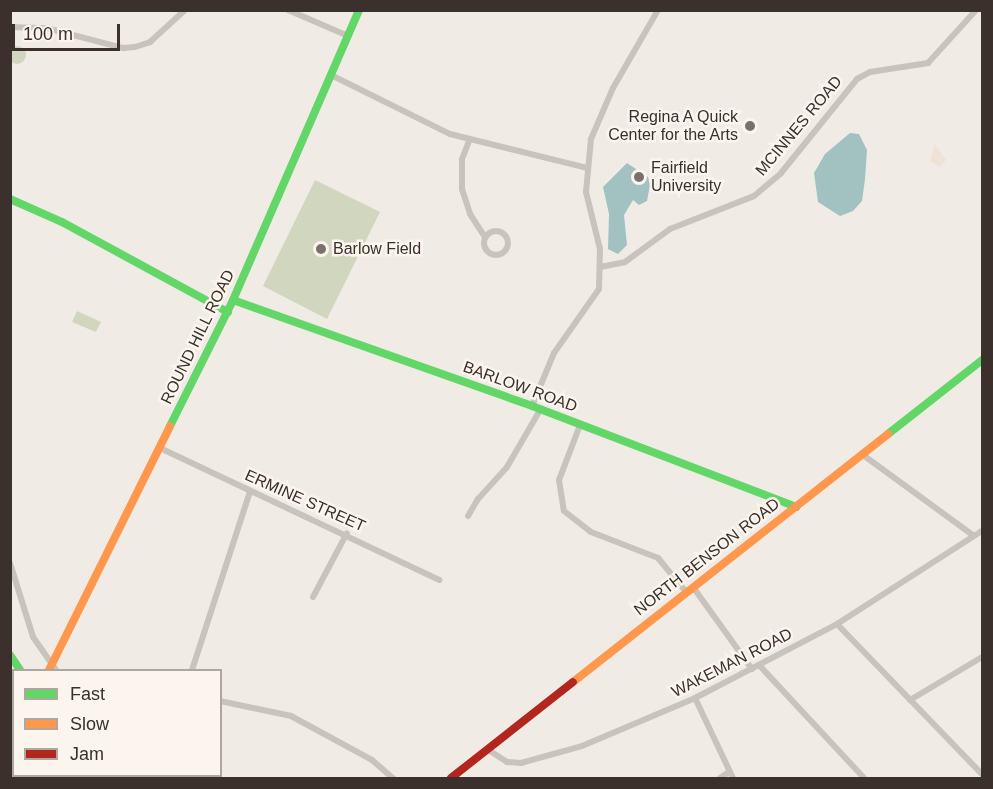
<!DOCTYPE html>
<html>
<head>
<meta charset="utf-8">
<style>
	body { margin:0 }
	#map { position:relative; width:993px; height:789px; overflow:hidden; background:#f0ebe5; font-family:Helvetica,sans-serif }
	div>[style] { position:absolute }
	.green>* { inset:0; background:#d1d6bf }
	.round { border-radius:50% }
	.plaza>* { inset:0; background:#eee3d5 }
	.water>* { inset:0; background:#a1c2c1 }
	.street>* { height:6px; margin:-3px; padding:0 3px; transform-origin:3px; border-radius:3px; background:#c9c3be }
	.street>.ring { margin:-3px; padding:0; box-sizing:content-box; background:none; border:6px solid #c9c3be; border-radius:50% }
	.fast>* { height:8px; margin:-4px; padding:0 4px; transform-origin:4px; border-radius:4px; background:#63d668 }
	.slow>* { height:8px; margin:-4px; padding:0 4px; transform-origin:4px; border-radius:4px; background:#ff974d }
	.jam>* { height:8px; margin:-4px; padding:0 4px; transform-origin:4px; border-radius:4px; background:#b3261e }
	.dots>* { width:16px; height:16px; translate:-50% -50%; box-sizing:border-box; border:3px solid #fbf5ee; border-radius:50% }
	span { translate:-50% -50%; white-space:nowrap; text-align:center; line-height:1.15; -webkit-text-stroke:5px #fbf5ee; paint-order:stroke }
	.poi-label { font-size:16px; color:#3b302b }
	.right { translate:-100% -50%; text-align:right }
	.left { translate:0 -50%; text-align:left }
	.street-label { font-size:16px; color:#3b302b }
	.frame { position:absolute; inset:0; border:12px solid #3b302b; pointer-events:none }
	.legend { position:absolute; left:12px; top:669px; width:210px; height:108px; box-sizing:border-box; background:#fbf5ee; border:2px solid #aea6a0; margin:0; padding:8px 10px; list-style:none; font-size:18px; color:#3b302b }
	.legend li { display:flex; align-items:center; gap:12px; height:30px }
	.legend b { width:30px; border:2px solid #aea6a0 }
	.scale { position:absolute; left:12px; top:24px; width:108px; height:27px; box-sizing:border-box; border:3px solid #3b302b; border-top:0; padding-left:8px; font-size:18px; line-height:21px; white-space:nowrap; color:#3b302b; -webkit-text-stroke:4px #fbf5ee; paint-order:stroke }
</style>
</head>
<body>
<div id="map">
	<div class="green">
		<div class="round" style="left:8px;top:46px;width:18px;height:18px"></div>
		<div style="clip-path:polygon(315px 180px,380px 212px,327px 319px,263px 286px)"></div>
		<div style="clip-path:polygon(77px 311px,101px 322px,96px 332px,72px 322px)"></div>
	</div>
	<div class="plaza">
		<div style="clip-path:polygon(935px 145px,946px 160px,940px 167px,930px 161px)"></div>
	</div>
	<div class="water">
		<div style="clip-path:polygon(850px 133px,859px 134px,867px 150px,865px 179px,862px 201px,853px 211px,840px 216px,818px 202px,814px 173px,825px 154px)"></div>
		<div style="clip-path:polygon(627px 163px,648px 177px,650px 185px,647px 201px,639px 205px,633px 200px,624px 215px,627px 245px,618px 254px,608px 249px,609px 214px,603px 187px)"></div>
	</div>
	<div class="street">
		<div style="left:288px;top:10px;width:65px;rotate:23.4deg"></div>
		<div style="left:10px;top:27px;width:36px;rotate:2deg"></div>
		<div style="left:46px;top:28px;width:80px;rotate:14.6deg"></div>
		<div style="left:123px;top:48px;width:12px;rotate:-5deg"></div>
		<div style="left:135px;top:47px;width:16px;rotate:-18deg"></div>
		<div style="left:150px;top:42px;width:47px;rotate:-42.4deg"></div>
		<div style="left:331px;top:75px;width:133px;rotate:26.4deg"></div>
		<div style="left:450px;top:134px;width:141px;rotate:13.9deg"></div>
		<div style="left:469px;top:141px;width:19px;rotate:111deg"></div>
		<div style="left:462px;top:159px;width:30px;rotate:90deg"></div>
		<div style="left:462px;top:189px;width:26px;rotate:72deg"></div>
		<div style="left:470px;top:214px;width:27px;rotate:57deg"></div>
		<div class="ring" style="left:484px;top:231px;width:18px;height:18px"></div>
		<div style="left:600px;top:267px;width:25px;rotate:-11deg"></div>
		<div style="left:625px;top:262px;width:56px;rotate:-36.3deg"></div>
		<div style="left:670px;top:229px;width:90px;rotate:-21.4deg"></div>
		<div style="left:754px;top:196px;width:35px;rotate:-40deg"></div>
		<div style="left:781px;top:173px;width:121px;rotate:-51deg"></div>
		<div style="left:857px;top:79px;width:15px;rotate:-28deg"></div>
		<div style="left:870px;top:72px;width:59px;rotate:-8.8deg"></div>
		<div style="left:928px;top:63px;width:72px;rotate:-47.8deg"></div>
		<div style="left:532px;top:406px;width:57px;rotate:-67.5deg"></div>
		<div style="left:554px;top:353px;width:78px;rotate:-54.9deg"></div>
		<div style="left:599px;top:289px;width:40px;rotate:-88.6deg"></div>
		<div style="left:600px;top:249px;width:59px;rotate:-103.8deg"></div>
		<div style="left:586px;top:192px;width:53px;rotate:-84.6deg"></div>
		<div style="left:591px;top:139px;width:56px;rotate:-66.7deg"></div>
		<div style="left:613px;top:88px;width:90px;rotate:-60deg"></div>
		<div style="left:580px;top:425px;width:59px;rotate:110.9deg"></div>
		<div style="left:559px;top:480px;width:31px;rotate:81deg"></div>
		<div style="left:564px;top:511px;width:34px;rotate:38deg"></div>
		<div style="left:591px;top:532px;width:72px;rotate:21.2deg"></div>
		<div style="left:658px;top:558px;width:45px;rotate:50.4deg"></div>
		<div style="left:160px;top:448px;width:309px;rotate:25.3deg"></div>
		<div style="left:863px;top:455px;width:137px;rotate:36.1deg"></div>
		<div style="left:468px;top:516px;width:20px;rotate:-60deg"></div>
		<div style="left:478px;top:499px;width:43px;rotate:-47.8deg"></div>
		<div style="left:507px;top:467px;width:66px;rotate:-59.9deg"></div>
		<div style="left:10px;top:563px;width:77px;rotate:72.7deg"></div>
		<div style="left:33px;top:637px;width:40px;rotate:55.1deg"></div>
		<div style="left:693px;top:587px;width:101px;rotate:54.3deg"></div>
		<div style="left:313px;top:597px;width:72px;rotate:-62deg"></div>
		<div style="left:837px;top:624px;width:209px;rotate:46deg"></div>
		<div style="left:759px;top:665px;width:154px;rotate:47.1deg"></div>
		<div style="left:192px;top:670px;width:188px;rotate:-72deg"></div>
		<div style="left:695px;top:698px;width:89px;rotate:64.6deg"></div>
		<div style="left:910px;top:700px;width:84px;rotate:-30.8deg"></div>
		<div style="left:220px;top:701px;width:73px;rotate:11.9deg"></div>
		<div style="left:291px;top:716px;width:92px;rotate:28.5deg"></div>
		<div style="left:372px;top:760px;width:28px;rotate:41deg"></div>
		<div style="left:487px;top:749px;width:24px;rotate:33deg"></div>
		<div style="left:507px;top:762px;width:14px;rotate:4deg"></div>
		<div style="left:521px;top:763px;width:63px;rotate:-15.6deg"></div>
		<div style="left:582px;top:746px;width:123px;rotate:-23deg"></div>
		<div style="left:695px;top:698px;width:160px;rotate:-27.5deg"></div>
		<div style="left:837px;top:624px;width:172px;rotate:-32.7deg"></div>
		<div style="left:114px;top:776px;width:4px;rotate:34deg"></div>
		<div style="left:720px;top:778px;width:11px;rotate:-34deg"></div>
	</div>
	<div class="fast">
		<div style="left:10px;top:199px;width:57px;rotate:23.9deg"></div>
		<div style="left:62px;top:222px;width:189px;rotate:28.5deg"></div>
		<div style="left:233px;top:300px;width:317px;rotate:19.5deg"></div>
		<div style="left:532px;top:406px;width:283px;rotate:20.9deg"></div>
		<div style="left:170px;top:426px;width:141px;rotate:-63.4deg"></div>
		<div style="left:233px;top:300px;width:316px;rotate:-66.5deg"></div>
		<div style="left:888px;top:434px;width:120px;rotate:-38.2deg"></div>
		<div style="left:10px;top:655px;width:18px;rotate:56deg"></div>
		<div style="left:10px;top:724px;width:6px;rotate:-45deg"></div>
		<div style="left:10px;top:738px;width:4px;rotate:27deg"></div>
		<div style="left:10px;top:756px;width:4px;rotate:27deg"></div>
		<div style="left:40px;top:776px;width:4px;rotate:27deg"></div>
	</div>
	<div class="slow">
		<div style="left:49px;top:670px;width:272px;rotate:-63.6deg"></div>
		<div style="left:573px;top:682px;width:401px;rotate:-38.2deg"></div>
		<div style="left:57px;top:776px;width:4px;rotate:34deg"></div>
	</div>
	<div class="jam">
		<div style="left:451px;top:778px;width:155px;rotate:-38.2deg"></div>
	</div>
	<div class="dots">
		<div style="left:750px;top:126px;background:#7a716c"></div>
		<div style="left:639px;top:177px;background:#7a716c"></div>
		<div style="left:321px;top:249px;background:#7a716c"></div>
	</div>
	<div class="poi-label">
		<span class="right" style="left:738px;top:126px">Regina A Quick<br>Center for the Arts</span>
		<span class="left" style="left:651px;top:177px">Fairfield<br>University</span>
		<span class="left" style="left:333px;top:249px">Barlow Field</span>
	</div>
	<div class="street-label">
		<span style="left:799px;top:126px;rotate:-50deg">MCINNES ROAD</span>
		<span style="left:198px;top:337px;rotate:-64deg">ROUND HILL ROAD</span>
		<span style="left:520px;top:387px;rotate:20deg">BARLOW ROAD</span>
		<span style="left:305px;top:501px;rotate:24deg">ERMINE STREET</span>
		<span style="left:707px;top:557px;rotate:-38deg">NORTH BENSON ROAD</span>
		<span style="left:732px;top:663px;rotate:-27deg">WAKEMAN ROAD</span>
	</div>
	<div class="frame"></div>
	<ul class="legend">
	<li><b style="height:8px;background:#63d668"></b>Fast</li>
	<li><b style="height:8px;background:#ff974d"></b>Slow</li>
	<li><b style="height:8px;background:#b3261e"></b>Jam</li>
	</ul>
	<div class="scale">100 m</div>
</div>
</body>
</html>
